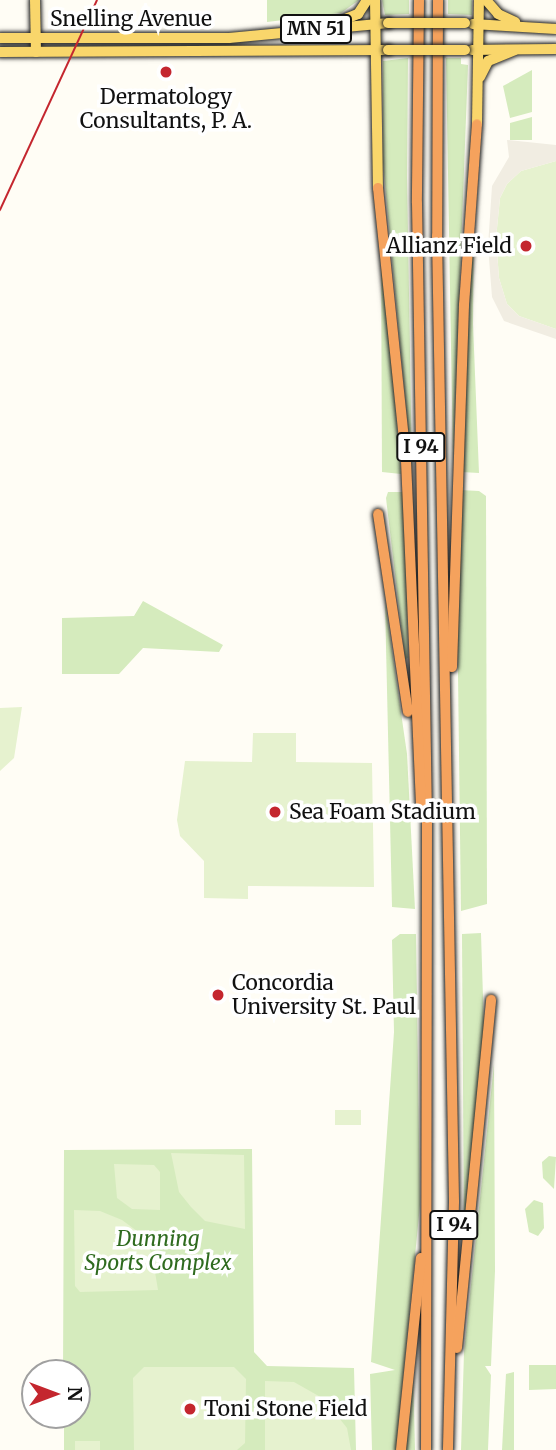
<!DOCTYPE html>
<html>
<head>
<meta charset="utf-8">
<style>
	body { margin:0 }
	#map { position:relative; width:556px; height:1450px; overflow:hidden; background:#fffdf5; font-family:Merriweather,serif }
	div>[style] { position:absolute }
	.green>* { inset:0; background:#d5ebbd }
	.pitch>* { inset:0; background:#e6f2cf }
	.plaza>* { inset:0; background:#f1ede2 }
	.roads { filter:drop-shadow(0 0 2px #222) drop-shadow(0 0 2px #222) }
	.primary>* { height:10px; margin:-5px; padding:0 5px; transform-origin:5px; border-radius:5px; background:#f9d66b }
	.motorway>* { height:10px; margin:-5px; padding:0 5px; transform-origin:5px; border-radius:5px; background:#f5a25d }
	.rail>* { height:2px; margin:-1px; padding:0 1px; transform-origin:1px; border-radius:1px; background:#c4262e }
	.bridges { filter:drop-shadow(0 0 2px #222) drop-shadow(0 0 2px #222) }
	.primary-bridge>* { height:10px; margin:-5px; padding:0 5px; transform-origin:5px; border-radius:5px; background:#f9d66b }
	.dots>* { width:19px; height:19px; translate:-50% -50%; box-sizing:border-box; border:4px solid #fff; border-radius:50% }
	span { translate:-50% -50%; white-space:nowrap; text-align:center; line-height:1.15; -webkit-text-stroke:7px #fff; paint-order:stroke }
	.shield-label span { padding:2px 5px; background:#fff; border:2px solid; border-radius:5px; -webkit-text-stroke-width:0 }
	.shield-label { font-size:19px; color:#111; font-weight:700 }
	.street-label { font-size:21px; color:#111 }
	.poi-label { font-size:21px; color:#111 }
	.right { translate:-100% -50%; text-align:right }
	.left { translate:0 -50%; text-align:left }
	.park-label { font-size:21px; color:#2f6b1f; font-style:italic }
	.north { position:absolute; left:21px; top:1359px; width:70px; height:70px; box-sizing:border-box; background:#fff; border:2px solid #a0a0a0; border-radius:50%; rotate:90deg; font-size:19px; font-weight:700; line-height:28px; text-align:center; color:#111 }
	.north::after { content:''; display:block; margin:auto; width:24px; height:32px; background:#c4262e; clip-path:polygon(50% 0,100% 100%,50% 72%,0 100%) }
</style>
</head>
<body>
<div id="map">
	<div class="green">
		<div style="clip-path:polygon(267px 0,359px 0,341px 13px,267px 22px)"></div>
		<div style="clip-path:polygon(382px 0,409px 0,409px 14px,385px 15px)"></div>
		<div style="clip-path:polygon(448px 0,472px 0,472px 15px,448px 14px)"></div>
		<div style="clip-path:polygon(408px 58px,407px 177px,412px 470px,383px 163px,383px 61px)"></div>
		<div style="clip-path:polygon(446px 58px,461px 58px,461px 64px,468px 65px,453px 461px)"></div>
		<div style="clip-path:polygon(532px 70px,532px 112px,510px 118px,503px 86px)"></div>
		<div style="clip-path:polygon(532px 117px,532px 140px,510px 140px,510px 123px)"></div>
		<div style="clip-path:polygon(474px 213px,473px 324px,479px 473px,461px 472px)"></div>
		<div style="clip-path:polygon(381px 245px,382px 245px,401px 474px,382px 472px)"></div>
		<div style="clip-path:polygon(460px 490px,479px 491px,486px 496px,487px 904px,461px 911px,457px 595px)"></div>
		<div style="clip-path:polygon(405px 492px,408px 658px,405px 659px,386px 498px,388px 492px)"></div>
		<div style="clip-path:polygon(143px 601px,223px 645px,219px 652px,143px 648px,119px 674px,62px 674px,62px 618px,134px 616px)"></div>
		<div style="clip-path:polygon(385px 602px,407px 754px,415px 909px,392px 907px)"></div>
		<div style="clip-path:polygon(481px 933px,484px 1030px,464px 1235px,462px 934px)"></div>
		<div style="clip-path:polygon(400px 934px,416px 934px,420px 1205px,396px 1450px,372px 1450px,370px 1374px,395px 1370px,371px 1362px,394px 1032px,392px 940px)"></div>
		<div style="clip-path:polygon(494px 1064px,495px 1271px,491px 1366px,485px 1366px,491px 1375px,488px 1450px,461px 1450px,464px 1352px)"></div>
		<div style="clip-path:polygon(252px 1149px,254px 1352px,267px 1366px,354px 1368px,356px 1450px,64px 1450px,64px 1415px,77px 1415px,77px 1373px,63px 1373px,64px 1150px)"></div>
		<div style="clip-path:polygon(549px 1156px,556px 1157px,554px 1189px,543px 1178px,542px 1162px)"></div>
		<div style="clip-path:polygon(534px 1200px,543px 1203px,544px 1228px,538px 1236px,529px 1232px,525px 1209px)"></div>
		<div style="clip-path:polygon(529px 1365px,556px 1365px,556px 1389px,529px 1390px)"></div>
		<div style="clip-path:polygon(413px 1369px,415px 1450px,405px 1450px)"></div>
		<div style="clip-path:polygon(514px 1372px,514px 1450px,502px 1450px,506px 1374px)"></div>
	</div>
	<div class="pitch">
		<div style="clip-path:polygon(556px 161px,556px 329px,519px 316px,507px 304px,499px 278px,496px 238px,500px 198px,507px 184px,521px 171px)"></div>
		<div style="clip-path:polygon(22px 707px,14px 758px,0 771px,0 708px)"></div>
		<div style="clip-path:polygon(253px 733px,296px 733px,296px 762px,372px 763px,374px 887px,248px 886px,248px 899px,204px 898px,204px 861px,180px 836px,177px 820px,185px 761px,252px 762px)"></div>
		<div style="clip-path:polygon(335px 1110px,361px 1110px,361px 1125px,335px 1125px)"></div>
		<div style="clip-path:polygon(171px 1153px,244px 1155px,245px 1229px,205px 1221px,191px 1207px,179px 1192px)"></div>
		<div style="clip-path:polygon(114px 1164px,154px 1165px,160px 1172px,160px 1210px,132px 1209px,117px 1198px)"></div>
		<div style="clip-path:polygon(74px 1210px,100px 1211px,122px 1220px,141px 1234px,152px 1254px,158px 1290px,80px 1292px,75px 1286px)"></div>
		<div style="clip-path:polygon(144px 1367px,234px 1367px,246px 1379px,245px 1443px,237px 1450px,134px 1450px,133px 1378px)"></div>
		<div style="clip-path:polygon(265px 1381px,294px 1382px,324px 1399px,347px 1428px,351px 1450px,265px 1450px)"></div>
		<div style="clip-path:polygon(75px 1441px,100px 1441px,100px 1450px,75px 1450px)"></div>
	</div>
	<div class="plaza">
		<div style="clip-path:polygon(507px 140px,556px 145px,556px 161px,521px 171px,507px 184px,500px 198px,496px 238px,499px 278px,507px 304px,519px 316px,556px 329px,556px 339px,504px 321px,492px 297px,488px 246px,492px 186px,509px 157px)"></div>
	</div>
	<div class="roads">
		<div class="primary">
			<div style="left:35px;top:0;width:52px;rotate:88.9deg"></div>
			<div style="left:375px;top:0;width:188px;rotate:89.1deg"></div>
			<div style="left:486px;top:0;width:18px;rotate:49deg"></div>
			<div style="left:498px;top:14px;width:19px;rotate:25deg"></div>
			<div style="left:338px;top:22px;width:22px;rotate:-22deg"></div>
			<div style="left:358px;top:14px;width:17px;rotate:-57deg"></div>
			<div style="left:473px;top:24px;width:83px;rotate:3.4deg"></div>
			<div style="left:0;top:38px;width:229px"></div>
			<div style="left:229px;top:38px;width:160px;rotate:-5.4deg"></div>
			<div style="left:472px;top:50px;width:84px;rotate:-0.7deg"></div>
			<div style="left:0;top:52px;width:388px;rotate:-0.3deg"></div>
			<div style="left:480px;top:77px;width:18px;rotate:-63deg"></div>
			<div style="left:488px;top:61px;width:29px;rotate:-22deg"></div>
			<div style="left:477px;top:124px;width:124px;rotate:-89.1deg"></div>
		</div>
		<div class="motorway">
			<div style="left:419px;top:0;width:203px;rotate:90.6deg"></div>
			<div style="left:417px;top:203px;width:614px;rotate:89.07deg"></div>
			<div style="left:427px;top:817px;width:633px;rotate:90.09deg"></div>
			<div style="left:438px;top:0;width:236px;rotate:90.2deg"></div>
			<div style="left:437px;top:236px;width:966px;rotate:88.99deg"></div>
			<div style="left:454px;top:1202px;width:248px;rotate:91.4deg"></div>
			<div style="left:378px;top:188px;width:274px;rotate:84.1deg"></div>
			<div style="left:406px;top:461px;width:349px;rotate:87.5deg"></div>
			<div style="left:378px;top:514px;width:200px;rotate:81.4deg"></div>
			<div style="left:452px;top:667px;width:362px;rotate:-88.1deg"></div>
			<div style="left:464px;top:305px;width:181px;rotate:-85.9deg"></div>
			<div style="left:457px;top:1348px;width:350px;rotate:-84.4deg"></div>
			<div style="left:401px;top:1450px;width:193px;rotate:-84.1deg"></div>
		</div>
	</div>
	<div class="rail">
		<div style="left:0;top:210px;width:231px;rotate:-65.2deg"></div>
	</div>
	<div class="bridges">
		<div class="primary-bridge">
			<div style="left:388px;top:23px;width:77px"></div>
			<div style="left:388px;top:50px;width:77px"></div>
		</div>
	</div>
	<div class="dots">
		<div style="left:166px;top:72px;background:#c4262e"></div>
		<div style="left:526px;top:246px;background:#c4262e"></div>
		<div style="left:275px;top:812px;background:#c4262e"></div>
		<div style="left:218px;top:995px;background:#c4262e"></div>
		<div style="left:190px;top:1409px;background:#c4262e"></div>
	</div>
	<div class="shield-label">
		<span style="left:316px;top:29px">MN 51</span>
		<span style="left:421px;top:447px">I 94</span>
		<span style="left:454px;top:1225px">I 94</span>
	</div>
	<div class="street-label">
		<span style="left:131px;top:19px">Snelling Avenue</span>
	</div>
	<div class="poi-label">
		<span style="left:166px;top:109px">Dermatology<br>Consultants, P. A.</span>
		<span class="right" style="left:512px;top:246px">Allianz Field</span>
		<span class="left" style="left:289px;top:812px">Sea Foam Stadium</span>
		<span class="left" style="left:232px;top:995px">Concordia<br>University St. Paul</span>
		<span class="left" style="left:204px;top:1409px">Toni Stone Field</span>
	</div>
	<div class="park-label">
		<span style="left:158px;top:1251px">Dunning<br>Sports Complex</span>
	</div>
	<div class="north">N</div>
</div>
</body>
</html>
